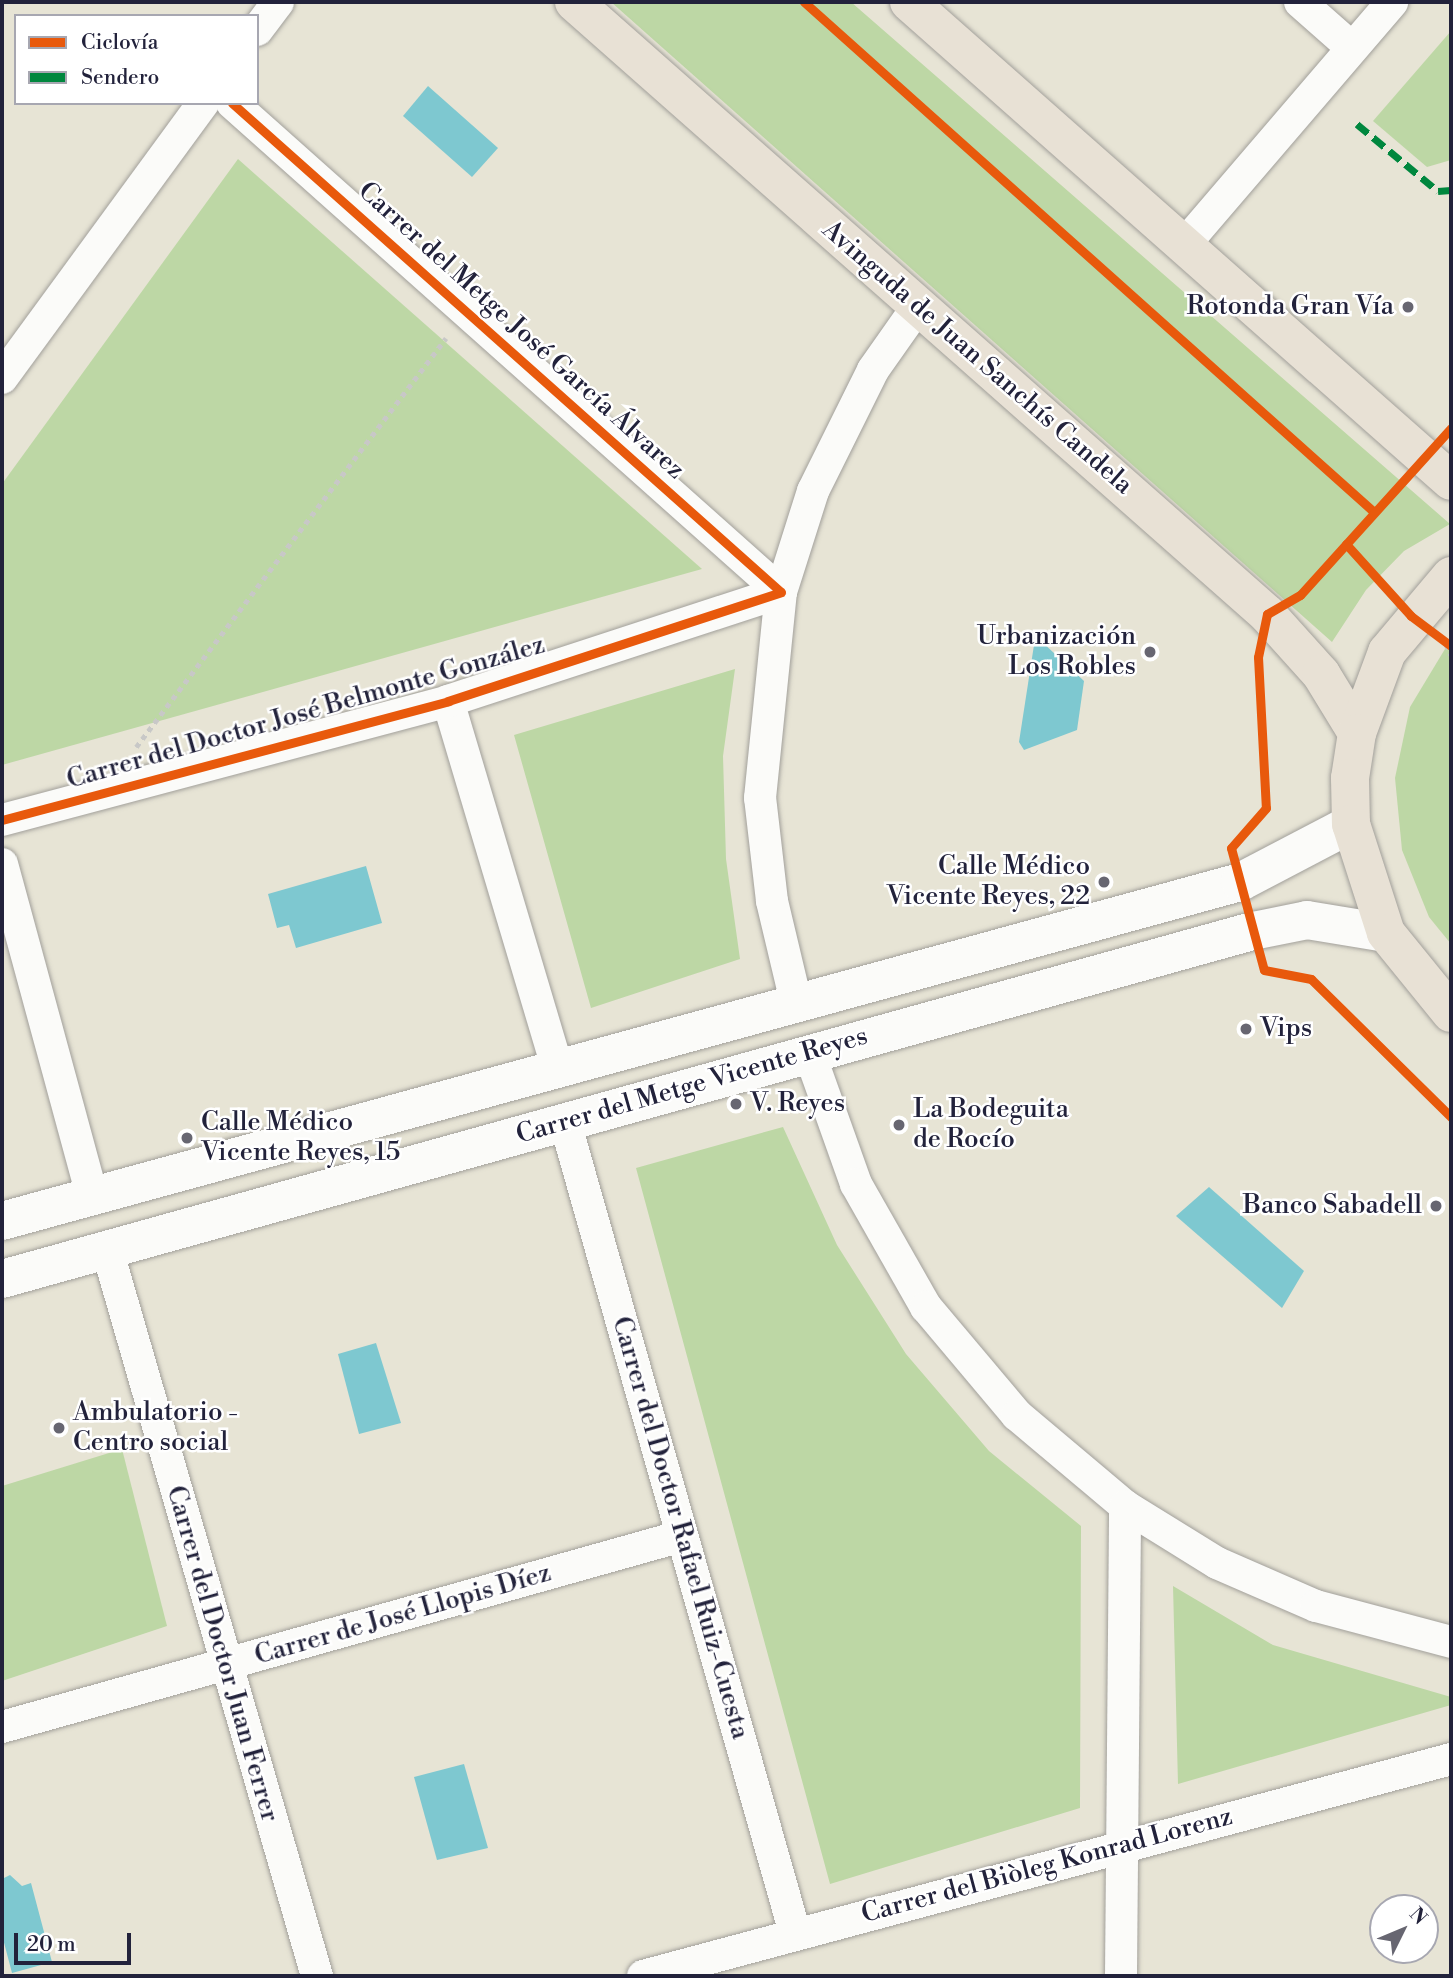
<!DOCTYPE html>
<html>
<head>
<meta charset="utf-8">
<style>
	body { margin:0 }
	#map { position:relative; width:1453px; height:1978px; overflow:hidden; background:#e7e4d5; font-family:"Libre Bodoni",serif }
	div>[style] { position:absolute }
	.green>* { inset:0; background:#bdd7a5 }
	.water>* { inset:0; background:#7ec8d0 }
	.path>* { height:4.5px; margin-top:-2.25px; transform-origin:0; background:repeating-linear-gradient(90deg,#c8c8c7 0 5px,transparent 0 10px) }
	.roads { filter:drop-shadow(0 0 2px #a2a09b) drop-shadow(0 0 2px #a2a09b) }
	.minor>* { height:32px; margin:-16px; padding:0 16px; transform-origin:16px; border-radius:16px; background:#fbfbf9 }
	.tertiary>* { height:38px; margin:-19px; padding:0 19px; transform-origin:19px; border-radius:19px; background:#fbfbf9 }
	.primary>* { height:38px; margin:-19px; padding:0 19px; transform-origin:19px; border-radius:19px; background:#e8e1d5 }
	.quiet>* { height:7px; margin-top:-3.5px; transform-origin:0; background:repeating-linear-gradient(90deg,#00873e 0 14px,transparent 0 21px) }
	.cycleway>* { height:9px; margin:-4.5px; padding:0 4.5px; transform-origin:4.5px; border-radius:4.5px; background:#e8590c }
	.dots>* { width:19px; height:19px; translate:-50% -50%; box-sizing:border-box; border:4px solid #fff; border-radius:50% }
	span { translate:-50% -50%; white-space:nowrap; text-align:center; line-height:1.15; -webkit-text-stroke:5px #fff; paint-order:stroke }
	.poi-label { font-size:26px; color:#22223b }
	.right { translate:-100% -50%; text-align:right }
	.left { translate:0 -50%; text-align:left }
	.street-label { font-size:26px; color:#22223b }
	.frame { position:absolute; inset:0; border:4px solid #22223b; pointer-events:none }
	.legend { position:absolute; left:14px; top:14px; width:245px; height:91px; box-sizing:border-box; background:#fff; border:2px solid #a7a7b1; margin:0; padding:9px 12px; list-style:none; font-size:21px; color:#22223b }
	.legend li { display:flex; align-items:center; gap:14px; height:35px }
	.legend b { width:35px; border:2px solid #a7a7b1 }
	.north { position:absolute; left:1369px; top:1894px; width:70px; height:70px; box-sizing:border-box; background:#fff; border:2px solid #a7a7b1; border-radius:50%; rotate:47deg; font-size:19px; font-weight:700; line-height:28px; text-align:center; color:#22223b }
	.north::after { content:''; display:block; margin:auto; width:24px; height:32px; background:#676671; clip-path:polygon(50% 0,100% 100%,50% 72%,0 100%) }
	.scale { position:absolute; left:14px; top:1933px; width:117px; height:32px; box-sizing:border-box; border:4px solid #22223b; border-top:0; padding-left:9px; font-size:21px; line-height:24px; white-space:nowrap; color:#22223b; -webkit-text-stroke:5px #fff; paint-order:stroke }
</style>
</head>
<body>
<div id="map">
	<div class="green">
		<div style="clip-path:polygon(611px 2px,851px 2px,1450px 524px,1404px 551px,1366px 590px,1332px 642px)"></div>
		<div style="clip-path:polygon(1451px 31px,1451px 160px,1427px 167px,1373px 121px)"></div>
		<div style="clip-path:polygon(238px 159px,702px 569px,2px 765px,2px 484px)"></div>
		<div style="clip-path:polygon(1451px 639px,1451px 944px,1429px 917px,1402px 850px,1395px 778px,1410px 707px)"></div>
		<div style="clip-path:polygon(735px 669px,723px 756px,726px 859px,740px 959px,591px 1008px,514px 735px)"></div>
		<div style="clip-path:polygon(783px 1127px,837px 1245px,906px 1354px,989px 1451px,1081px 1526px,1080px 1808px,830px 1884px,636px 1168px)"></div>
		<div style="clip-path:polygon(122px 1449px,167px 1626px,2px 1681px,2px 1486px)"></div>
		<div style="clip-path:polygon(1173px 1586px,1273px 1645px,1451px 1697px,1451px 1705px,1178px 1784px)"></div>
	</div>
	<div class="water">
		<div style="clip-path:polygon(428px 86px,498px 148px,472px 177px,403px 116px)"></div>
		<div style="clip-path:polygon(1041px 641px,1084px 681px,1077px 730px,1024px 750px,1019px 742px,1034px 645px)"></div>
		<div style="clip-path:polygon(366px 866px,382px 923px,296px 948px,289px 925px,277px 928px,268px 894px)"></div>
		<div style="clip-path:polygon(1209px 1187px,1304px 1271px,1282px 1308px,1176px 1216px)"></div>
		<div style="clip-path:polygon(376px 1343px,401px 1423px,359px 1434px,338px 1354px)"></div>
		<div style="clip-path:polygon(464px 1764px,488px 1848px,437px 1860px,414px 1777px)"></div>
		<div style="clip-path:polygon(10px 1875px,22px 1886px,31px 1883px,52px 1962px,12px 1973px,2px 1935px,2px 1879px)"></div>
	</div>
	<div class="path">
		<div style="left:1446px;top:644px;width:12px;rotate:66deg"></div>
		<div style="left:136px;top:747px;width:513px;rotate:-52.84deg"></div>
	</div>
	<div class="roads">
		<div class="minor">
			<div style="left:1300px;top:2px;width:68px;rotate:41.4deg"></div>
			<div style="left:257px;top:30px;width:35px;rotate:-53deg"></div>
			<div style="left:1184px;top:245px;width:320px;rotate:-49.4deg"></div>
			<div style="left:2px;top:378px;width:341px;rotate:-53.8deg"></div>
			<div style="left:448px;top:701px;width:386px;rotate:73.4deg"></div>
			<div style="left:2px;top:820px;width:462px;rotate:-14.9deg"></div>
			<div style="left:448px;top:701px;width:350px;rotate:-18.1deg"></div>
			<div style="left:781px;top:592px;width:735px;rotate:-138.31deg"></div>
			<div style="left:2px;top:864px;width:343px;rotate:74.8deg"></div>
			<div style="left:796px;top:1002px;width:104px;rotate:-103.4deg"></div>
			<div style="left:772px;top:901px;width:104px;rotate:-96.6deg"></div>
			<div style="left:760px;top:798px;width:207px;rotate:-84.2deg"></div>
			<div style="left:781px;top:592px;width:106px;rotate:-72.4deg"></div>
			<div style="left:813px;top:491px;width:135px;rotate:-63.6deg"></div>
			<div style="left:873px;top:370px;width:78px;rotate:-54.9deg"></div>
			<div style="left:809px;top:1052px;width:140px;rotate:70.4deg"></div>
			<div style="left:856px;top:1184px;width:142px;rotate:60.4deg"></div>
			<div style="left:926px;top:1307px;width:141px;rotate:49.9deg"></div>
			<div style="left:1017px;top:1415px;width:141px;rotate:40.1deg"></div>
			<div style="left:1125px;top:1506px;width:108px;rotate:31.8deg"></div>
			<div style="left:1217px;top:1563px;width:108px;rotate:23.5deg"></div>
			<div style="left:1316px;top:1606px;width:140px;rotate:14.9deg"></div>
			<div style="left:565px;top:1122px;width:843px;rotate:74.17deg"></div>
			<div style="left:107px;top:1249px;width:757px;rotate:73.89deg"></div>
			<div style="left:2px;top:1727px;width:706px;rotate:-15.69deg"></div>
			<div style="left:643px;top:1976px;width:837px;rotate:-15.03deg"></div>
			<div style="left:1121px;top:1976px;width:470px;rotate:-89.5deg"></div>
		</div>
		<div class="tertiary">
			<div style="left:2px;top:1221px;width:1284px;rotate:-15.31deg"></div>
			<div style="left:1240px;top:882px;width:125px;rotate:-27.6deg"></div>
			<div style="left:2px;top:1279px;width:1299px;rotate:-15.55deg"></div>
			<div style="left:1253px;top:931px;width:55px;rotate:-11.5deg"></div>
			<div style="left:1307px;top:920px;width:80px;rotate:9.3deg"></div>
		</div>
		<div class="primary">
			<div style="left:574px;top:2px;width:925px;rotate:41.45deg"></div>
			<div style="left:1267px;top:614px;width:81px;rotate:48deg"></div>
			<div style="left:1321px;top:674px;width:69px;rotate:58.6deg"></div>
			<div style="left:909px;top:2px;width:723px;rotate:41.47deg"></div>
			<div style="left:1451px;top:576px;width:99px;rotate:130.1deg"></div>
			<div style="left:1387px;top:652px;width:86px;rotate:110.3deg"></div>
			<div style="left:1357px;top:733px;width:46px;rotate:98.8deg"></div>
			<div style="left:1350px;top:778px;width:46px;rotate:88.8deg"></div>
			<div style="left:1351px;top:824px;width:114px;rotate:72.2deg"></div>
			<div style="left:1386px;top:933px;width:103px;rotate:50.9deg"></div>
		</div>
	</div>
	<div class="quiet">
		<div style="left:1357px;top:124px;width:105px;rotate:39.6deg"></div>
		<div style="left:1438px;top:191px;width:13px;rotate:-4deg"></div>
	</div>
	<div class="cycleway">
		<div style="left:804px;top:2px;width:765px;rotate:41.82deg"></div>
		<div style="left:1451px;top:428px;width:225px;rotate:132.1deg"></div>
		<div style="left:1300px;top:595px;width:38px;rotate:150deg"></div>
		<div style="left:1267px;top:614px;width:44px;rotate:101.8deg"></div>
		<div style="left:1258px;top:657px;width:151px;rotate:87deg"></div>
		<div style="left:1266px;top:808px;width:53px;rotate:131.2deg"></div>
		<div style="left:1231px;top:848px;width:126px;rotate:74.9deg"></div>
		<div style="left:1264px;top:970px;width:48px;rotate:10.8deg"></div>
		<div style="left:1311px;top:979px;width:197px;rotate:44.6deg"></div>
		<div style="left:1346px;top:544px;width:97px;rotate:47.9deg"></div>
		<div style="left:1411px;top:616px;width:50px;rotate:36.9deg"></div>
		<div style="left:2px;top:820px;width:462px;rotate:-14.9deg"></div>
		<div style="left:448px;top:701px;width:350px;rotate:-18.1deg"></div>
		<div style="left:781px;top:592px;width:735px;rotate:-138.31deg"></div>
	</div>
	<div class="dots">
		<div style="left:1408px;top:307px;background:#676671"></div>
		<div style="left:1150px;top:652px;background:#676671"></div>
		<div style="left:1104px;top:882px;background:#676671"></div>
		<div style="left:1246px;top:1029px;background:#676671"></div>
		<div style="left:736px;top:1104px;background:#676671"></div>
		<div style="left:899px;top:1125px;background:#676671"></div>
		<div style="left:187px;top:1138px;background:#676671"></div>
		<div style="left:1436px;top:1206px;background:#676671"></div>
		<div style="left:59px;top:1428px;background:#676671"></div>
	</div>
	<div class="poi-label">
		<span class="right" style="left:1394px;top:307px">Rotonda Gran Vía</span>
		<span class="right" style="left:1136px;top:652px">Urbanización<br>Los Robles</span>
		<span class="right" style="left:1090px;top:882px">Calle Médico<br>Vicente Reyes, 22</span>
		<span class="left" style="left:1260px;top:1029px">Vips</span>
		<span class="left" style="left:750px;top:1104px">V. Reyes</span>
		<span class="left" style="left:913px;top:1125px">La Bodeguita<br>de Rocío</span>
		<span class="left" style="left:201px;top:1138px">Calle Médico<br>Vicente Reyes, 15</span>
		<span class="right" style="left:1422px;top:1206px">Banco Sabadell</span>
		<span class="left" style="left:73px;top:1428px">Ambulatorio -<br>Centro social</span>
	</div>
	<div class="street-label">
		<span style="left:521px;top:331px;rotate:42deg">Carrer del Metge José García Álvarez</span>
		<span style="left:977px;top:358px;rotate:41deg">Avinguda de Juan Sanchís Candela</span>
		<span style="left:306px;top:713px;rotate:-16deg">Carrer del Doctor José Belmonte González</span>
		<span style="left:692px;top:1086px;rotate:-16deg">Carrer del Metge Vicente Reyes</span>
		<span style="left:680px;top:1528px;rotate:74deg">Carrer del Doctor Rafael Ruiz-Cuesta</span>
		<span style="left:403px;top:1615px;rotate:-16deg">Carrer de José Llopis Díez</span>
		<span style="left:222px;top:1654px;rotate:74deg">Carrer del Doctor Juan Ferrer</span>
		<span style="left:1047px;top:1866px;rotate:-15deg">Carrer del Biòleg Konrad Lorenz</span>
	</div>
	<div class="frame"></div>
	<ul class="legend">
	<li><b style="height:9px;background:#e8590c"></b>Ciclovía</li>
	<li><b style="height:9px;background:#00873e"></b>Sendero</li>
	</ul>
	<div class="north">N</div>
	<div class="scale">20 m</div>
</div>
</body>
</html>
